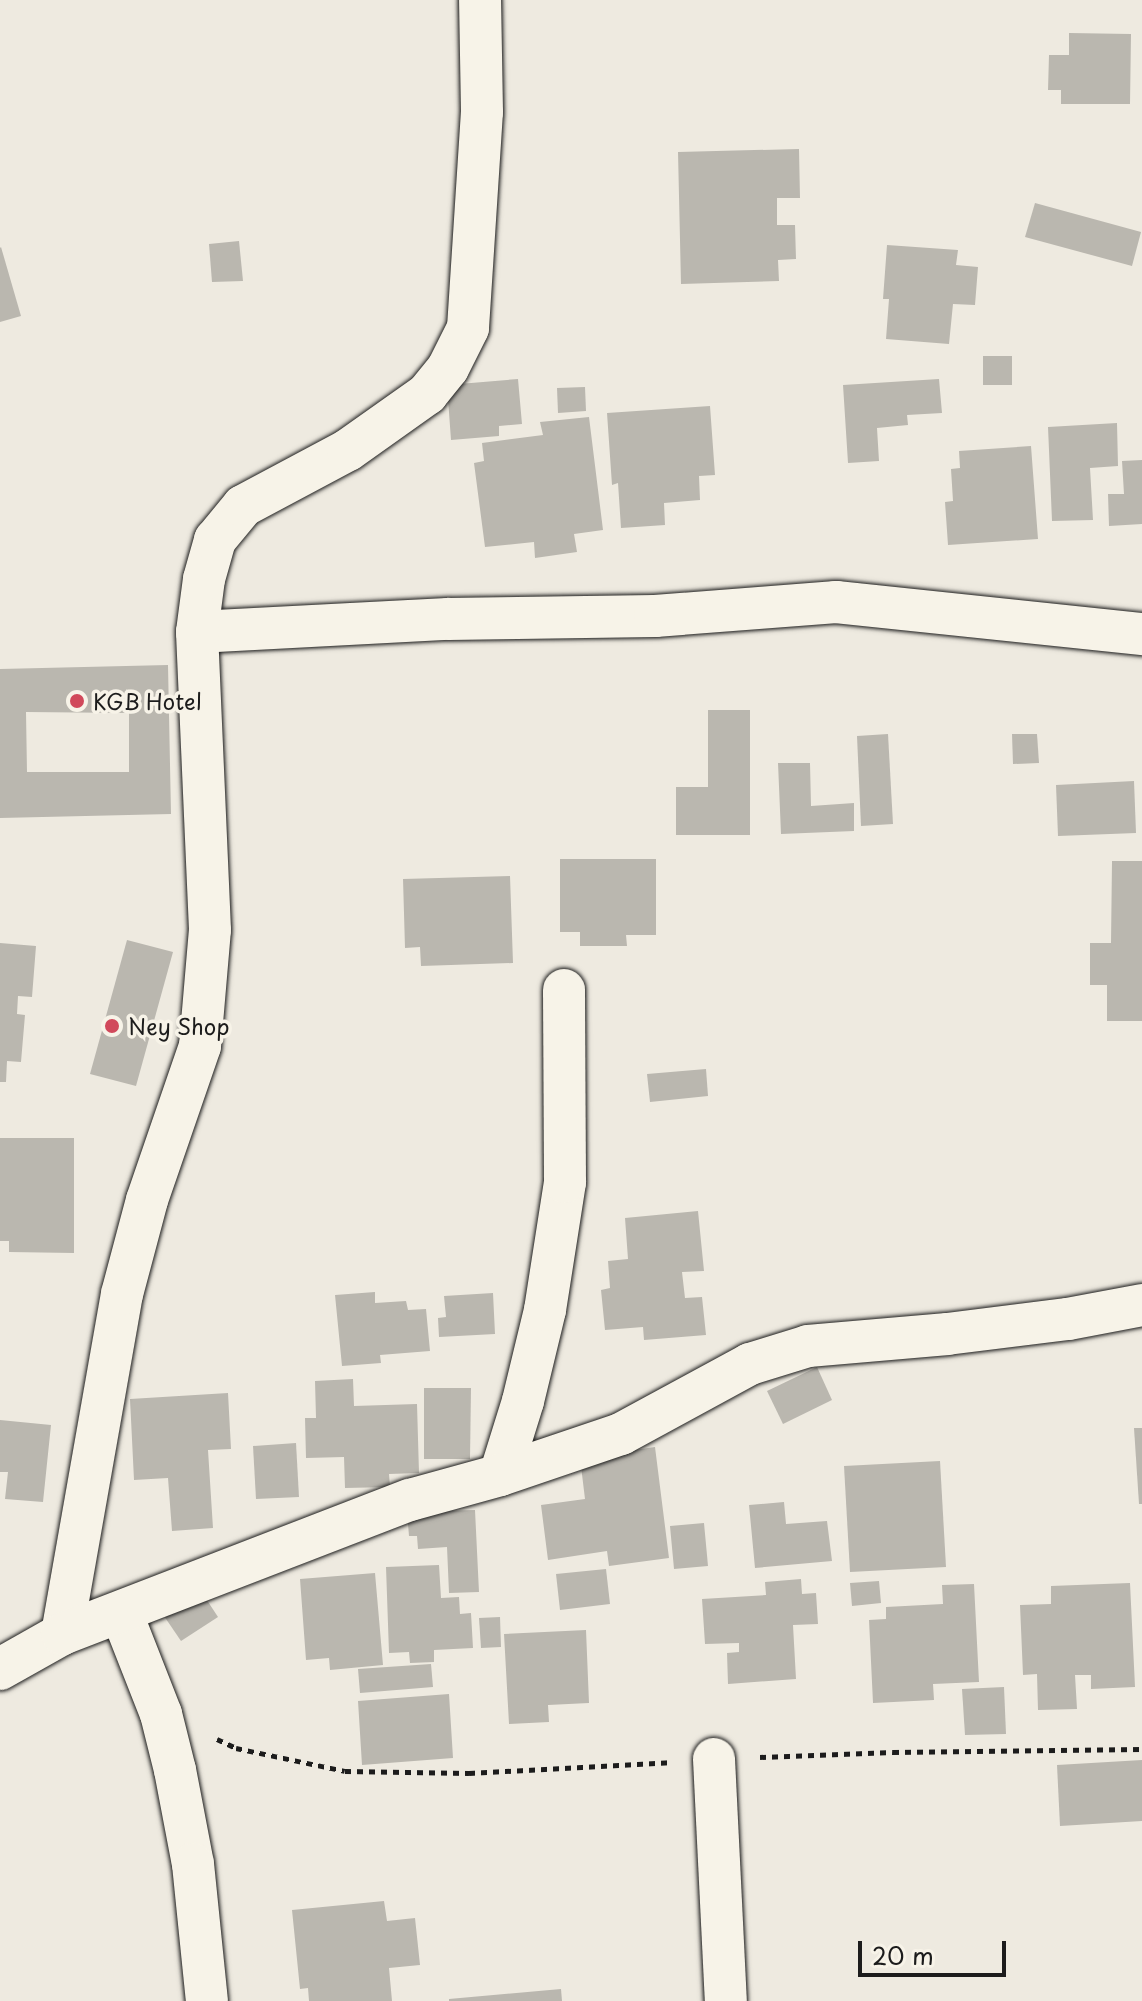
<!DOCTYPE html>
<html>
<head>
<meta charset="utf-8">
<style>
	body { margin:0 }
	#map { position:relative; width:1142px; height:2001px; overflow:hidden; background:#eeeae0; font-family:"Playpen Sans",sans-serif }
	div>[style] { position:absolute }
	.building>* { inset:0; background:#bab7af }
	.path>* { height:5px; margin-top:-2.5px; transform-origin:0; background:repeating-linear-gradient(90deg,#1c1c1c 0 6px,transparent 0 12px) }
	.roads { filter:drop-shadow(0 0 2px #1c1c1c) drop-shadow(0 0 2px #1c1c1c) }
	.minor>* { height:42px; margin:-21px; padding:0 21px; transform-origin:21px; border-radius:21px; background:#f7f3e8 }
	.dots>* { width:22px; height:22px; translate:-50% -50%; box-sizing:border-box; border:4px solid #f7f3e8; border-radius:50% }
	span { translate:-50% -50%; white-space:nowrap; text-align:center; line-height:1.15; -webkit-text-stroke:7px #f7f3e8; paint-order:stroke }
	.poi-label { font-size:22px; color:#1c1c1c }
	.left { translate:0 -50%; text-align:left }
	.scale { position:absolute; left:858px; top:1941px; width:148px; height:36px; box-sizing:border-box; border:4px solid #1c1c1c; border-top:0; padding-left:10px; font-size:24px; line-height:28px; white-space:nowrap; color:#1c1c1c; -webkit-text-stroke:6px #f7f3e8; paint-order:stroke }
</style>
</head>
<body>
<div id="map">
	<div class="building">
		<div style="clip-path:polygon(1069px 33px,1131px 34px,1130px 104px,1061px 104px,1061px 90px,1048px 90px,1049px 55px,1069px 55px)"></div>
		<div style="clip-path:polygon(799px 149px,800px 198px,777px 198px,777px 225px,795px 225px,796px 259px,778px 260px,779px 281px,681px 284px,678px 152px)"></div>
		<div style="clip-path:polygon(1035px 203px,1141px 232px,1132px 266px,1025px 237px)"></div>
		<div style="clip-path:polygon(239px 241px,243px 281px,212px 282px,209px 244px)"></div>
		<div style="clip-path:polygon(887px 245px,958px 250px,956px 265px,978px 267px,975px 305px,953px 304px,949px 344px,886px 339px,889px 299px,883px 299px)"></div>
		<div style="clip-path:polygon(1px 247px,21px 316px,0 322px,0 248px)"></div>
		<div style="clip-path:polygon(983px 356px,1012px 356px,1012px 385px,983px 385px)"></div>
		<div style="clip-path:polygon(518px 379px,522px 424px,499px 426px,499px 436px,451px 440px,447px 385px)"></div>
		<div style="clip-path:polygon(939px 379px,942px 413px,907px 415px,908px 425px,877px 428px,879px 461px,848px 463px,843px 385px)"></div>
		<div style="clip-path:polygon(585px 387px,586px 411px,558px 413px,557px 388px)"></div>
		<div style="clip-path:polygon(710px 406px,715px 475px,699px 476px,700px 500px,664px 503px,665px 525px,621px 528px,618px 483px,612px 485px,607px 413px)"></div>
		<div style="clip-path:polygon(589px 417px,603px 530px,574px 534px,577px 552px,535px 558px,534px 542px,485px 547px,474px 463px,484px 461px,482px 443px,543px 435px,540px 422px)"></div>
		<div style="clip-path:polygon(1117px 423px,1118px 466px,1090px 468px,1093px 520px,1052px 521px,1048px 427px)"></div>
		<div style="clip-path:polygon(1031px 446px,1038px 539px,948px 545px,945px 502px,953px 501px,951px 469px,960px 468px,959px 451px)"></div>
		<div style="clip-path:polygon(1142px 460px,1142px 524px,1109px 526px,1108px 494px,1124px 494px,1122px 461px)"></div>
		<div style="clip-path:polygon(evenodd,168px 665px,171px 814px,0 818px,0 669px,168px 665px,26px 712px,129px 713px,129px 772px,27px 772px,26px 712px)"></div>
		<div style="clip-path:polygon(708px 710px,750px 710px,750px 835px,676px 835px,676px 787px,708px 787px)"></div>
		<div style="clip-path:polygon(888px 734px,893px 824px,861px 826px,857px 736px)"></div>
		<div style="clip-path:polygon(1012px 734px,1037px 734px,1039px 763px,1013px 764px)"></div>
		<div style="clip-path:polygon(778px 763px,810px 763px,811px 806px,854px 803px,854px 831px,781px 834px)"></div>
		<div style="clip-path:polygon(1134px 781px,1136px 833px,1058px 836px,1056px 785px)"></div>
		<div style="clip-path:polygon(560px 859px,656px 859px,656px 935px,626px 935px,627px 946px,580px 946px,580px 932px,560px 932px)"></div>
		<div style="clip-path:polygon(1112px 861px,1142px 861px,1142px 1021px,1107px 1021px,1107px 985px,1090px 985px,1090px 943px,1111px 943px)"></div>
		<div style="clip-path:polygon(510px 876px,513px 963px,421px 966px,420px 947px,405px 948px,403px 879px)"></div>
		<div style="clip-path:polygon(127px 940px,173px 952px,136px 1086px,90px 1074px)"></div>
		<div style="clip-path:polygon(0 943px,36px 946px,32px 997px,18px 996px,17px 1014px,25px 1015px,21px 1062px,7px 1061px,6px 1082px,0 1082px)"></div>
		<div style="clip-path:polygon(706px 1069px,708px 1096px,650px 1102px,647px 1074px)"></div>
		<div style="clip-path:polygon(0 1138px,74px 1138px,74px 1253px,9px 1252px,9px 1241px,0 1241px)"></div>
		<div style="clip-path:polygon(698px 1211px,704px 1271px,682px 1272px,685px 1298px,702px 1297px,706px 1335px,644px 1340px,643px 1327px,605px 1330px,601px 1290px,610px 1288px,608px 1261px,628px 1259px,625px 1218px)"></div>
		<div style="clip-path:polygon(375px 1292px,375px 1303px,406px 1301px,408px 1310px,426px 1309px,430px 1351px,380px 1355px,381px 1363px,342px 1366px,335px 1295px)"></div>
		<div style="clip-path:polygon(493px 1293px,495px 1334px,439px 1337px,438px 1318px,446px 1317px,444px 1296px)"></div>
		<div style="clip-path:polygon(817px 1367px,832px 1400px,783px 1424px,767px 1391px)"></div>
		<div style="clip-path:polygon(353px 1379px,354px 1406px,417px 1404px,419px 1473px,389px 1474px,390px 1487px,345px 1488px,344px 1457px,306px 1458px,305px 1418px,316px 1418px,315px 1381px)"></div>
		<div style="clip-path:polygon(424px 1388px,471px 1388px,470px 1459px,424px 1459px)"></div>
		<div style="clip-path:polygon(228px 1393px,231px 1449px,208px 1450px,213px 1528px,172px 1531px,168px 1478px,134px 1480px,130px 1399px)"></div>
		<div style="clip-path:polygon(0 1420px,51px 1425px,43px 1502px,5px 1499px,8px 1472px,0 1472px)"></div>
		<div style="clip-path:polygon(1134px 1428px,1142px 1428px,1142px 1504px,1139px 1504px)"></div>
		<div style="clip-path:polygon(296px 1443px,299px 1497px,256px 1499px,253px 1446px)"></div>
		<div style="clip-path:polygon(655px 1447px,669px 1558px,609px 1566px,607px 1551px,548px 1560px,541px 1505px,585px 1499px,580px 1458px)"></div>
		<div style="clip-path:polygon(940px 1461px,946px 1567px,850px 1572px,844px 1466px)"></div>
		<div style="clip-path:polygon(784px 1502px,786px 1524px,827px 1521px,832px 1561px,755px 1568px,749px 1505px)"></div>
		<div style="clip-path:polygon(475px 1510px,479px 1592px,449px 1593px,447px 1547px,418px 1549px,417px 1536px,409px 1536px,407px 1512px)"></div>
		<div style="clip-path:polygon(704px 1523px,708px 1566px,674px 1569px,670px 1526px)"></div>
		<div style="clip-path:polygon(439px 1565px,441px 1598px,459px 1597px,460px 1614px,471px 1613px,473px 1648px,434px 1650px,434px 1662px,410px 1663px,409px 1652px,389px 1653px,386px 1567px)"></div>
		<div style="clip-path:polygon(606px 1569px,610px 1604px,560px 1610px,556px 1574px)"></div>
		<div style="clip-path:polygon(375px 1573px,383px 1665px,330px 1670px,329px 1658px,306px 1660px,300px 1579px)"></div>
		<div style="clip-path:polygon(801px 1579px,802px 1594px,816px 1593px,818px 1624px,793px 1625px,796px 1679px,728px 1684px,727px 1653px,739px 1652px,739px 1643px,705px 1644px,702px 1599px,766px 1595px,765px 1582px)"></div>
		<div style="clip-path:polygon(879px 1581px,881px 1603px,852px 1606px,850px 1583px)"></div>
		<div style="clip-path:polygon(1130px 1583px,1135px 1687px,1091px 1689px,1091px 1675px,1075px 1675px,1077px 1709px,1038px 1710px,1037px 1674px,1023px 1675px,1020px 1605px,1051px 1604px,1051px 1586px)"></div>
		<div style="clip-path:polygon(974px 1584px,979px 1682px,933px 1684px,934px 1700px,873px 1703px,869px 1620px,886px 1619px,886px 1607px,943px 1604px,942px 1585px)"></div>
		<div style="clip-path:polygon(201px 1591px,218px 1617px,181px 1641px,164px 1616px)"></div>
		<div style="clip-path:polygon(500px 1617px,501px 1647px,481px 1648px,479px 1618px)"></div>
		<div style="clip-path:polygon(586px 1630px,589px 1703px,548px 1705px,549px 1722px,509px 1724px,504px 1634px)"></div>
		<div style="clip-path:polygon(431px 1664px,433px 1687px,360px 1693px,358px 1669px)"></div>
		<div style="clip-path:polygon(1004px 1687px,1006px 1734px,965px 1735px,962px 1689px)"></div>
		<div style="clip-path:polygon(449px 1694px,453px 1758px,362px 1765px,358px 1701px)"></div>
		<div style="clip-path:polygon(1142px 1760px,1142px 1821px,1060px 1826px,1057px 1765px)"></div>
		<div style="clip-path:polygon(384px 1901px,387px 1921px,415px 1918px,420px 1965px,389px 1968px,392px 2001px,309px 2001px,308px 1988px,300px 1989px,292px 1910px)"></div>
		<div style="clip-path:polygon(561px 1989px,562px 2001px,449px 2001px,449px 1999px)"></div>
	</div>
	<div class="path">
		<div style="left:217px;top:1739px;width:21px;rotate:25deg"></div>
		<div style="left:236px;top:1748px;width:111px;rotate:11.9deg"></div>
		<div style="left:345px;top:1771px;width:124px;rotate:0.9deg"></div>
		<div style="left:469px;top:1773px;width:201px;rotate:-3.1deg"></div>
		<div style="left:760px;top:1757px;width:133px;rotate:-2.2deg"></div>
		<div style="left:893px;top:1752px;width:249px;rotate:-0.7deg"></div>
	</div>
	<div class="roads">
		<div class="minor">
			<div style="left:197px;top:632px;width:251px;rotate:-3deg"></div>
			<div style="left:448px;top:619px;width:207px;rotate:-0.8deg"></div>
			<div style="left:655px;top:616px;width:182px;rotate:-4.4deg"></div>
			<div style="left:836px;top:602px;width:308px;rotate:6deg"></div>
			<div style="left:500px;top:1475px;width:77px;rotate:-72.7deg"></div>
			<div style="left:523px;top:1401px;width:94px;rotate:-76.4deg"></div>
			<div style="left:545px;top:1310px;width:130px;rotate:-81.1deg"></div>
			<div style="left:565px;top:1182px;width:192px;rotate:-90.3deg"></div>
			<div style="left:121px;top:1612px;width:110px;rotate:68.6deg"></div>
			<div style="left:161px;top:1714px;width:58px;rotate:76deg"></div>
			<div style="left:175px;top:1770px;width:96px;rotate:79.2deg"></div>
			<div style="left:193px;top:1864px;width:138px;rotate:84.2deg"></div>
			<div style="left:62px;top:1634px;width:345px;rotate:-80deg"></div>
			<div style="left:122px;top:1294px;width:97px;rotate:-75.1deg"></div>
			<div style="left:147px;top:1200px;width:163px;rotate:-71deg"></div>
			<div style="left:200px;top:1046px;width:116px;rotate:-85.1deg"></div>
			<div style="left:210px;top:930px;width:298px;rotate:-92.5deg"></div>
			<div style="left:197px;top:632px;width:53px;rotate:-82.5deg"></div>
			<div style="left:204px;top:579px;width:41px;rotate:-74.2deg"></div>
			<div style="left:215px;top:540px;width:44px;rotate:-50.5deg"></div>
			<div style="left:243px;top:506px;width:119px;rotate:-28.1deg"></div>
			<div style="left:348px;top:450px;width:97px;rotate:-35.3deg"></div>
			<div style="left:427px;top:394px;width:33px;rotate:-51deg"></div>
			<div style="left:448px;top:368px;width:45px;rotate:-63.4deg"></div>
			<div style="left:468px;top:328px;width:216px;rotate:-86.3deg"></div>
			<div style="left:482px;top:112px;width:112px;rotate:-91deg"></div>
			<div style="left:0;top:1669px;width:71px;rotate:-29.4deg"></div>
			<div style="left:62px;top:1634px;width:373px;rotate:-21.1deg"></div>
			<div style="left:410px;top:1500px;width:93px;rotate:-15.5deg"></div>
			<div style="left:500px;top:1475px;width:128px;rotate:-18.7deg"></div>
			<div style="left:621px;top:1434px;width:147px;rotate:-28.5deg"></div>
			<div style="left:750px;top:1364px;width:61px;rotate:-17.2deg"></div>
			<div style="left:808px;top:1346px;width:140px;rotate:-4.9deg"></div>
			<div style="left:947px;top:1334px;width:122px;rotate:-7.1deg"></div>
			<div style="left:1068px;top:1319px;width:75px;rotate:-10.7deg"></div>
			<div style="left:714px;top:1759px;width:242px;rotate:87.2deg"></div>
		</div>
	</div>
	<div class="dots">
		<div style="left:77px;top:701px;background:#d1495b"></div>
		<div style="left:112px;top:1026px;background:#d1495b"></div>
	</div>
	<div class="poi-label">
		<span class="left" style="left:93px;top:701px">KGB Hotel</span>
		<span class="left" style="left:128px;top:1026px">Ney Shop</span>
	</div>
	<div class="scale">20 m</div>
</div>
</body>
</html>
